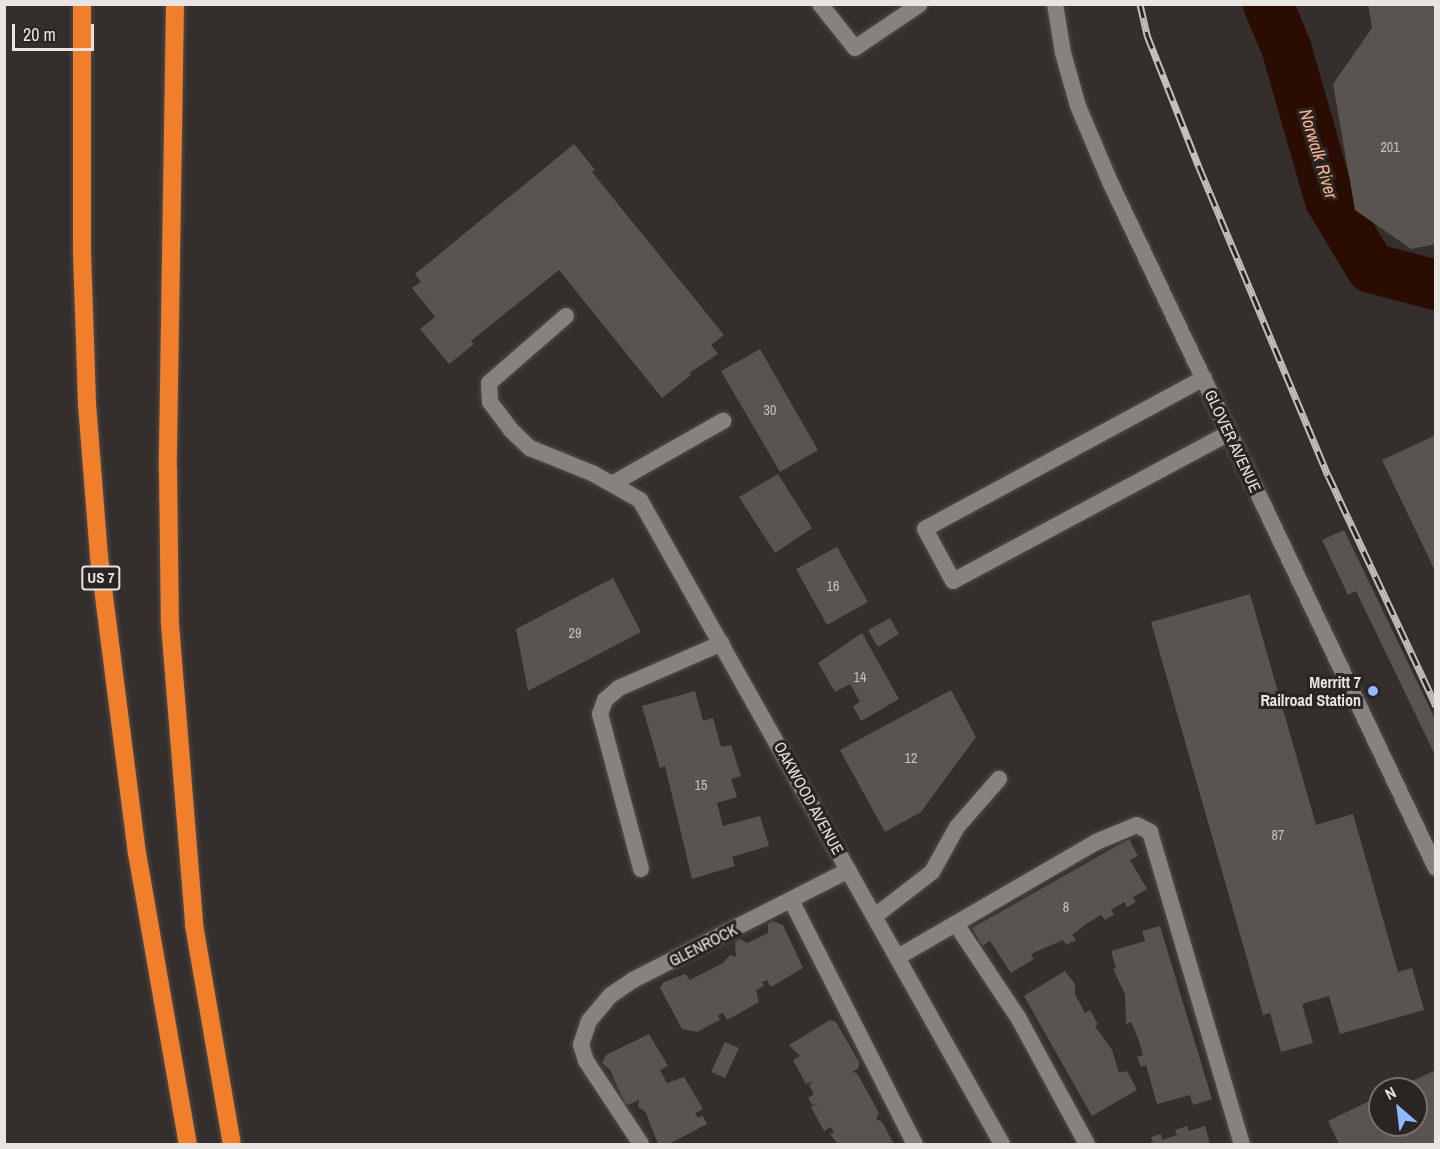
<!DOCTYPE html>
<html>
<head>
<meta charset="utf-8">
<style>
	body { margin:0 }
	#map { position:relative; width:1440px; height:1149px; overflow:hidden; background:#342f2c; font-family:"Archivo Narrow",sans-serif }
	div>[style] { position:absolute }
	.river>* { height:50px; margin:-25px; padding:0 25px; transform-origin:25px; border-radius:25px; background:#2b0c00 }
	.building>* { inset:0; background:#5a5451 }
	.roads { filter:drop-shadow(0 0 2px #514c4a) drop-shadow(0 0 2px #514c4a) }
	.service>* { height:16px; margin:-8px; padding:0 8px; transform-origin:8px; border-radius:8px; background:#88827e }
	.minor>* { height:16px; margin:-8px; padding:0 8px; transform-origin:8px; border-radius:8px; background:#88827e }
	.tertiary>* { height:16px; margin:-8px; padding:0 8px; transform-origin:8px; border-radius:8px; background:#88827e }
	.motorway>* { height:18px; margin:-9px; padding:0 9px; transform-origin:9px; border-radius:9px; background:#f17e2b }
	.rail>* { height:7px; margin-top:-3.5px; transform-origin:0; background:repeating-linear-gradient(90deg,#2a2522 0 14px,#c3bfbd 0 28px); box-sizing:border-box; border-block:2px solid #c3bfbd }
	.dots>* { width:16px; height:16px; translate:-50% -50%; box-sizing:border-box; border:3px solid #2a2522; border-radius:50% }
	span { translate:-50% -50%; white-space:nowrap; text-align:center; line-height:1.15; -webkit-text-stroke:6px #2a2522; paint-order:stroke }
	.number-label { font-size:14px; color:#c4c0be }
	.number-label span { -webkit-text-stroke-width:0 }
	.shield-label span { padding:2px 4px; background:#2a2522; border:2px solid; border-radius:4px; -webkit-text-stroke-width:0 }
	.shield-label { font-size:15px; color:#e8e4e2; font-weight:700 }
	.street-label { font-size:16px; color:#e8e4e2 }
	.poi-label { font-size:16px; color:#e8e4e2; font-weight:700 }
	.right { translate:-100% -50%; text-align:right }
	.water-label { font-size:18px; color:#f5b38e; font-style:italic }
	.frame { position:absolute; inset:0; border:6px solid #e8e4e2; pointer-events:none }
	.north { position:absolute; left:1368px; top:1077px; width:60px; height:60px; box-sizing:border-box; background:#2a2522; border:2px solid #76716f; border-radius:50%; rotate:332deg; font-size:16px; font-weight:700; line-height:24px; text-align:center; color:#e8e4e2 }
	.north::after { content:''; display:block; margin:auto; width:21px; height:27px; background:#90b8fd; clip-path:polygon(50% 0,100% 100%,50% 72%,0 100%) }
	.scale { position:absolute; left:12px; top:24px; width:82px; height:27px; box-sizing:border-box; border:3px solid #e8e4e2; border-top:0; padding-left:8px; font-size:18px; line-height:21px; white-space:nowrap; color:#e8e4e2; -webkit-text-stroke:4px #2a2522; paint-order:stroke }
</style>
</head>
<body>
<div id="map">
	<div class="river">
		<div style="left:1268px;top:4px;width:47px;rotate:67.3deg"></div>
		<div style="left:1286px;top:47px;width:159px;rotate:74deg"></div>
		<div style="left:1330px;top:200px;width:79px;rotate:58.9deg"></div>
		<div style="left:1371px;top:268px;width:67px;rotate:14.7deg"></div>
	</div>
	<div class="building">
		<div style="clip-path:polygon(1368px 4px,1436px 4px,1436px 244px,1411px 249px,1355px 210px,1333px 84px,1372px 28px)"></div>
		<div style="clip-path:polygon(574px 144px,595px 170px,592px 172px,724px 335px,711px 345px,718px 354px,689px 373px,691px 375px,662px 398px,559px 270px,471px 341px,474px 344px,449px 364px,420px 329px,435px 317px,412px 288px,421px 282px,415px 274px)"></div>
		<div style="clip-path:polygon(760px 349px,818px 450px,780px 472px,721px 371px)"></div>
		<div style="clip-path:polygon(1436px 435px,1436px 573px,1382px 460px)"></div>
		<div style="clip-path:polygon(778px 474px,812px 528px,775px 553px,739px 497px)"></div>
		<div style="clip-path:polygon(1344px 530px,1436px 721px,1436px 757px,1356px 591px,1348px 595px,1322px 540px)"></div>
		<div style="clip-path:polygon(837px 547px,868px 602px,827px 625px,796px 569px)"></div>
		<div style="clip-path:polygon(613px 578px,641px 632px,528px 691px,516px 629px)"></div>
		<div style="clip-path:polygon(1250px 594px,1316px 825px,1353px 814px,1398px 972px,1412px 968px,1424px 1010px,1340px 1034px,1329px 996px,1302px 1004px,1313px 1043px,1281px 1052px,1270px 1013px,1263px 1015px,1151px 622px)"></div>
		<div style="clip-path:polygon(890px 618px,899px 634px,878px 647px,868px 630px)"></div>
		<div style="clip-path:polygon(862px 633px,899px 699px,861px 721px,853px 706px,860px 702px,850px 684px,835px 692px,818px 663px)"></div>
		<div style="clip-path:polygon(951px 690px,976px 737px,921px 812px,885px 832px,840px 750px)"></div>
		<div style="clip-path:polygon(695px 691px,703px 721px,713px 718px,721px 747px,731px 745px,741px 776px,731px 779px,737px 797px,717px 803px,723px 826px,760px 816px,769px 846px,732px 857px,735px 866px,692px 879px,665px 766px,660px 768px,642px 706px)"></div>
		<div style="clip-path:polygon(1129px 839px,1138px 856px,1130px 860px,1147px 889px,1133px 897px,1136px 902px,1127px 907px,1124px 902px,1111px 910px,1114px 915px,1105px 920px,1101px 915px,1086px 924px,1072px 935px,1076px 940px,1066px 945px,1063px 940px,1031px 954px,1034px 959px,1011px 973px,990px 941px,982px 946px,972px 928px)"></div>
		<div style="clip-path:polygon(773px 921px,783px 925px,803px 968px,771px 987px,767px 980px,762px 982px,764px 986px,756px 990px,759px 1002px,727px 1020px,723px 1013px,718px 1015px,720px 1020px,697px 1032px,682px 1029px,660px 988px,664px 982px,685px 974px,690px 980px,723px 963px,730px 955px,736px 957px,735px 942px,740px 939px,747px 943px,768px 933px,768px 924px)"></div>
		<div style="clip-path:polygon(1160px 926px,1212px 1099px,1193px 1105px,1190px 1095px,1157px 1104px,1146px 1065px,1141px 1067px,1137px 1057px,1143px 1055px,1138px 1038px,1131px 1022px,1126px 1024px,1125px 994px,1113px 969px,1116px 968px,1111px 951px,1145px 941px,1142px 931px)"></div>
		<div style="clip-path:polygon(1065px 971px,1075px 984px,1075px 994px,1085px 1013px,1090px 1010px,1098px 1024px,1095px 1026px,1112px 1050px,1119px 1073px,1127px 1071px,1137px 1090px,1092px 1116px,1024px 996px)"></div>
		<div style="clip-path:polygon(830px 1020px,836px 1022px,859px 1062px,859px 1068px,852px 1072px,857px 1073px,879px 1113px,876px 1119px,882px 1122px,894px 1144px,838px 1144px,830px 1134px,834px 1132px,831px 1127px,824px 1131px,811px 1107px,819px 1103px,812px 1105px,808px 1098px,814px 1094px,809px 1085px,814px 1081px,806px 1084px,793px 1060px,800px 1056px,789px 1045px)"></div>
		<div style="clip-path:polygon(649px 1034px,668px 1066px,660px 1070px,667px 1083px,684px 1077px,703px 1109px,695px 1113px,698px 1118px,703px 1116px,707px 1124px,669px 1144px,658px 1144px,646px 1113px,638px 1106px,639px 1100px,628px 1105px,624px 1102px,610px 1070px,602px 1063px,606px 1055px)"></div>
		<div style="clip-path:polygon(725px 1042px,739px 1048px,725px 1078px,711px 1072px)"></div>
		<div style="clip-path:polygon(1436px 1070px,1436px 1144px,1339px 1144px,1328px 1121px,1380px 1096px,1380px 1125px,1416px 1125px,1416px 1089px,1395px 1089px)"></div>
		<div style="clip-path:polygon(1187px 1126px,1189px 1131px,1205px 1126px,1210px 1144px,1145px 1144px,1153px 1142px,1151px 1137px,1161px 1134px,1162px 1140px,1177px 1135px,1175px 1130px)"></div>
	</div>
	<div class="roads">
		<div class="service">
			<div style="left:820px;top:4px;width:56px;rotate:51.5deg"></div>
			<div style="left:855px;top:48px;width:78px;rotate:-34.1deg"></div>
			<div style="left:566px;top:316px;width:102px;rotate:139deg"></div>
			<div style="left:489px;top:383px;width:19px;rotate:87deg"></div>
			<div style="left:490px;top:402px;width:34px;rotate:53deg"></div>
			<div style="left:510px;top:429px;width:28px;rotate:44deg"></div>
			<div style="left:530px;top:448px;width:67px;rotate:22deg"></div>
			<div style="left:1204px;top:378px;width:317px;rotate:151.6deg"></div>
			<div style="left:925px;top:529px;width:59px;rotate:61.7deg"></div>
			<div style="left:953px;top:581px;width:313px;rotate:-28.2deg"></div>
			<div style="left:612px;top:484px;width:128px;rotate:-29.6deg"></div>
			<div style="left:641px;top:869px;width:160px;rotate:-104.8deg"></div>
			<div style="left:600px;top:714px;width:15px;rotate:-70deg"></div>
			<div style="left:605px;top:700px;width:18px;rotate:-41deg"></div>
			<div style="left:619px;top:688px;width:112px;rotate:-23.6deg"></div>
			<div style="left:791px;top:900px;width:274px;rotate:63.1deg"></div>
			<div style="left:875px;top:916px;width:72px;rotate:-37.7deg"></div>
			<div style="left:932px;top:872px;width:51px;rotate:-60.9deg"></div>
			<div style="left:957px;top:827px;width:64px;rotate:-48.8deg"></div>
			<div style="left:956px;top:924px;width:114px;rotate:56.4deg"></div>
			<div style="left:1019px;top:1019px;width:142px;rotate:61.5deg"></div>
			<div style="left:898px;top:957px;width:229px;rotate:-30.1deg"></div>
			<div style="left:1096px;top:842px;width:44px;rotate:-22.5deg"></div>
			<div style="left:1137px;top:825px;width:15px;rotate:28deg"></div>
			<div style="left:1150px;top:832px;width:325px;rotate:73.6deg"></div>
			<div style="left:641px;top:1144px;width:100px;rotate:-123.5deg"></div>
			<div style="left:586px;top:1061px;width:17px;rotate:-107deg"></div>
			<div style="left:581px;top:1045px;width:25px;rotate:-72deg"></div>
			<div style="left:589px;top:1021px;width:34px;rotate:-50deg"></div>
			<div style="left:611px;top:995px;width:27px;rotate:-34deg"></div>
			<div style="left:633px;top:980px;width:242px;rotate:-27deg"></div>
		</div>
		<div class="minor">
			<div style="left:592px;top:473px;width:55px;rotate:29.4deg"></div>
			<div style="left:640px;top:500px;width:739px;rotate:60.66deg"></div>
		</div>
		<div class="tertiary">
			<div style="left:1055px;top:4px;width:50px;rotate:80.7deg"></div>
			<div style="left:1063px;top:53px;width:55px;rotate:74.2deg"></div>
			<div style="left:1078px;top:106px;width:85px;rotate:67.1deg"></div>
			<div style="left:1111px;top:184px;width:757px;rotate:64.59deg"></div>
		</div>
		<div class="motorway">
			<div style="left:82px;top:4px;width:248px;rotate:90deg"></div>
			<div style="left:82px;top:252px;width:152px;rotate:88.1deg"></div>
			<div style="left:87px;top:404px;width:153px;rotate:85.5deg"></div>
			<div style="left:99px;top:557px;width:298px;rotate:82.7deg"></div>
			<div style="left:137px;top:853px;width:295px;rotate:80.1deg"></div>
			<div style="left:175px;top:4px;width:465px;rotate:90.9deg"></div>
			<div style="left:168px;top:469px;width:155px;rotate:89.3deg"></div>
			<div style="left:170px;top:624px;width:302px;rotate:85.4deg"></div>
			<div style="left:194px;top:925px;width:222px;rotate:80.2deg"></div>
		</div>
	</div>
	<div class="rail">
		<div style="left:1140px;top:4px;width:32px;rotate:77deg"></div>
		<div style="left:1147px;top:35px;width:142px;rotate:68.5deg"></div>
		<div style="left:1199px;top:167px;width:334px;rotate:67.3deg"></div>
		<div style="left:1328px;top:475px;width:255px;rotate:64.9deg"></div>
	</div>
	<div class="dots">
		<div style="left:1373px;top:691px;background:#90b8fd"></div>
	</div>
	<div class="number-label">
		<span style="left:1390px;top:147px">201</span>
		<span style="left:770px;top:410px">30</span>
		<span style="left:833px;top:586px">16</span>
		<span style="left:575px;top:633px">29</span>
		<span style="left:860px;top:677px">14</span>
		<span style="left:911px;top:758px">12</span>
		<span style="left:701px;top:785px">15</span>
		<span style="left:1278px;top:835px">87</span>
		<span style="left:1066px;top:907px">8</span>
	</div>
	<div class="shield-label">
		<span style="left:101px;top:578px">US 7</span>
	</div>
	<div class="street-label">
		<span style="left:1233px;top:441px;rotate:65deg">GLOVER AVENUE</span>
		<span style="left:809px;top:798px;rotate:61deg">OAKWOOD AVENUE</span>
		<span style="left:703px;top:945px;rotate:-27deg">GLENROCK</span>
	</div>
	<div class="poi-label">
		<span class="right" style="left:1361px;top:691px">Merritt 7<br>Railroad Station</span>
	</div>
	<div class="water-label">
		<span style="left:1318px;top:154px;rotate:73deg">Norwalk River</span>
	</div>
	<div class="frame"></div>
	<div class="north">N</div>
	<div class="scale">20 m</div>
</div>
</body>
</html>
